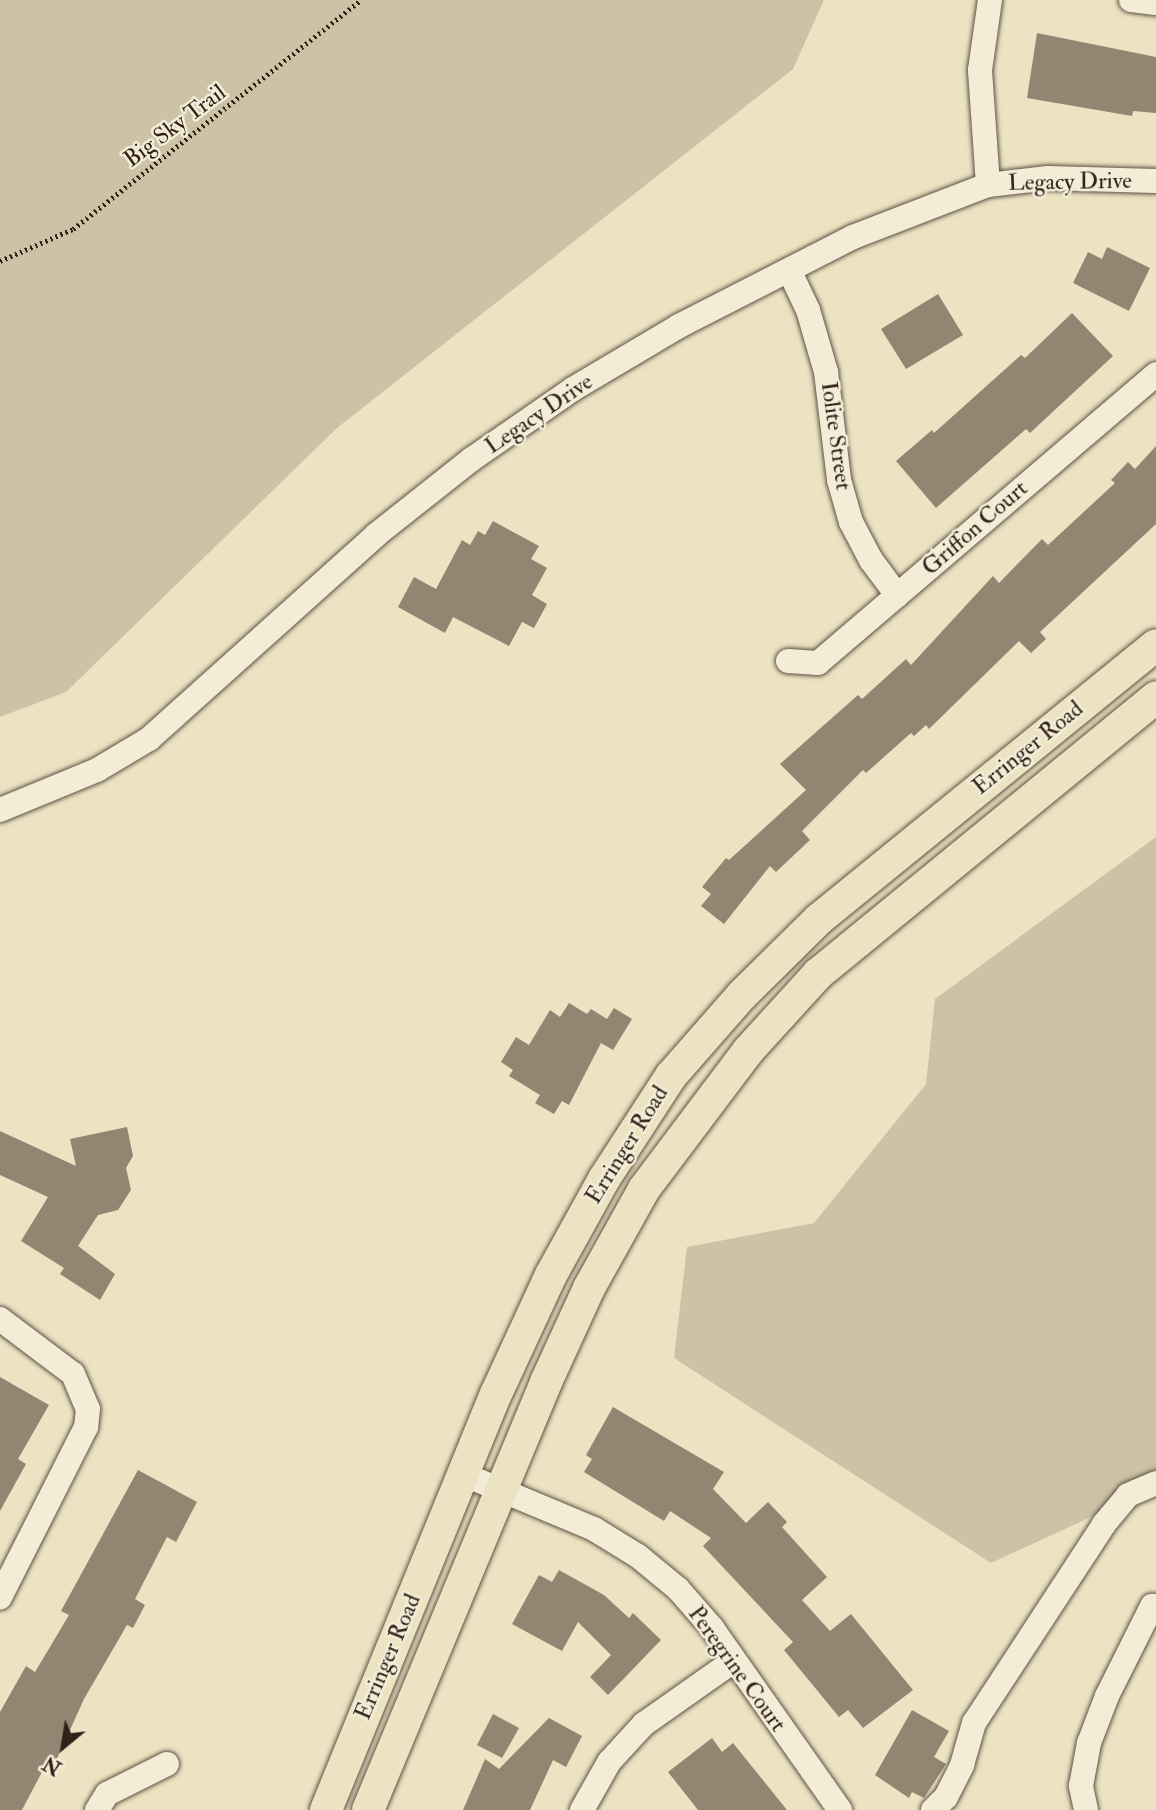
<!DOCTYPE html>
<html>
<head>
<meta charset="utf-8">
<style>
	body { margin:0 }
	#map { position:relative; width:1156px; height:1810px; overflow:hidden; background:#ece3c3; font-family:"IM FELL Double Pica",serif }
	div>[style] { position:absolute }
	.green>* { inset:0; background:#ccc2a6 }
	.building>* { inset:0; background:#928571 }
	.path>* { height:4.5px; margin-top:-2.25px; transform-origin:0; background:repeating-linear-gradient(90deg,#312018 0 2px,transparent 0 5.5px) }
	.roads { filter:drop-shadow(0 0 2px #605143) drop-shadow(0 0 2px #605143) }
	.minor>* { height:24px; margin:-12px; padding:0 12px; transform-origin:12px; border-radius:12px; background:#f3edd8 }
	.major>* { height:32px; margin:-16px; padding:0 16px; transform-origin:16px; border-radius:16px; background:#ece3c3 }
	span { translate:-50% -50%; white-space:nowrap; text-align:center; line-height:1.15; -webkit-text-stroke:5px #f3edd8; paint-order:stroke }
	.street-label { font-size:23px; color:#312018 }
	.north { position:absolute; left:28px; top:1712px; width:70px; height:70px; -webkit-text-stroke:5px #f3edd8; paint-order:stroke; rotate:210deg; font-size:19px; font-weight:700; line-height:28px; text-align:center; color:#312018 }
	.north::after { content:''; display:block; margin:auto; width:24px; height:32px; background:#312018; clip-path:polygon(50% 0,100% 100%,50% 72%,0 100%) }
</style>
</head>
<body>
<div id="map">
	<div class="green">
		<div style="clip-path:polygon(0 0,824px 0,793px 69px,337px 428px,66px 692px,0 717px)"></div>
		<div style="clip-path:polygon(1156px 837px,1156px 1487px,991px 1563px,674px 1358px,687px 1247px,814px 1223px,926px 1084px,935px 999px)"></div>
	</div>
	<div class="building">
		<div style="clip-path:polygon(1037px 33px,1156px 57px,1156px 113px,1133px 111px,1132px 116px,1027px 98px)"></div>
		<div style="clip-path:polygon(1107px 247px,1150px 268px,1129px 311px,1073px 283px,1088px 252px,1102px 259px)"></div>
		<div style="clip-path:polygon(938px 294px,963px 335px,906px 369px,881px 329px)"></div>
		<div style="clip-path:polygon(1072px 313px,1113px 356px,1030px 433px,1026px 429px,936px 508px,896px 461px,932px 430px,934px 433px,1021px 355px,1025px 358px)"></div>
		<div style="clip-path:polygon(1156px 446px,1156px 524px,1040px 632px,1046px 639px,1031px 653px,1019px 641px,929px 729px,926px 725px,914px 736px,911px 733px,866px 773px,863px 770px,802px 831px,810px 840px,776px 872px,770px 866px,724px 924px,701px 906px,711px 894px,702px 887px,726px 858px,729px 860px,806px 790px,780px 764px,858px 695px,862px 699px,906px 659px,911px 665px,993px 576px,999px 583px,1042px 539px,1048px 545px,1115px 483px,1111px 480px,1128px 462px,1135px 469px)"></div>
		<div style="clip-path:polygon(493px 521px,539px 546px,531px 559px,547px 568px,532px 595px,547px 604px,534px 628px,522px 622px,509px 646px,453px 617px,445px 633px,398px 607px,414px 577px,436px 589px,462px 540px,470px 545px,478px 531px,485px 535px)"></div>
		<div style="clip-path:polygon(569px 1003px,587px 1014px,591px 1009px,607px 1019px,614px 1008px,632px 1019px,613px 1050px,601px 1043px,569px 1105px,562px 1101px,554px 1114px,535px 1103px,540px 1095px,509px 1076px,513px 1070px,501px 1062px,516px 1037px,529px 1045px,550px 1010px,560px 1017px)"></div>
		<div style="clip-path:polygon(127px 1127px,133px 1156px,126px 1168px,131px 1190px,118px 1210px,98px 1215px,78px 1246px,115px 1274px,100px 1300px,60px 1274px,64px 1268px,21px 1241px,48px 1197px,0 1175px,0 1131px,76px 1166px,70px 1139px)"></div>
		<div style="clip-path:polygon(0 1377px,49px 1405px,18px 1459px,26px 1464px,0 1511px)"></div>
		<div style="clip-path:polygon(613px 1407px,724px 1472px,713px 1489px,746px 1523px,768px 1502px,787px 1522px,782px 1527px,827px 1577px,802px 1600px,830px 1631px,851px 1614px,913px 1690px,863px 1728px,848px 1710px,839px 1717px,784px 1650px,793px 1642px,703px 1546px,711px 1538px,670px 1511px,664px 1521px,584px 1472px,592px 1459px,586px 1455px)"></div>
		<div style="clip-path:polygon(138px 1470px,197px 1502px,176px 1542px,167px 1537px,135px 1599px,145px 1605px,133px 1628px,127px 1625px,84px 1699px,50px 1774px,43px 1770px,22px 1810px,0 1810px,0 1712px,26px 1666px,35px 1672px,69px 1615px,61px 1611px)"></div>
		<div style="clip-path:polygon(559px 1570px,604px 1595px,629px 1618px,633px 1613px,661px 1640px,608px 1695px,590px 1677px,611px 1655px,578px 1622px,562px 1651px,512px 1624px,539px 1575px,552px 1582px)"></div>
		<div style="clip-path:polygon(912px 1710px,949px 1731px,934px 1757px,946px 1764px,924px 1798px,912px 1792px,909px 1798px,875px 1775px)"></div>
		<div style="clip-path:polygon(493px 1714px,519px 1728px,502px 1758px,477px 1745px)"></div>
		<div style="clip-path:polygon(549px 1718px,582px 1736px,566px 1767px,553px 1760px,530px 1810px,463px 1810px,485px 1759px,499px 1769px)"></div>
		<div style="clip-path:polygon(712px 1738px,722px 1752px,733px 1743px,787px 1810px,698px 1810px,668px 1772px)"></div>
	</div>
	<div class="path">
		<div style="left:0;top:261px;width:80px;rotate:-23.7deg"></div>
		<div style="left:73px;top:229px;width:368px;rotate:-38.5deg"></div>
	</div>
	<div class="roads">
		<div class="minor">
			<div style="left:1131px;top:0;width:25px;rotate:7deg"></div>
			<div style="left:988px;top:185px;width:115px;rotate:-94deg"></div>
			<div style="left:980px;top:70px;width:71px;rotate:-81.9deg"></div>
			<div style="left:789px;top:270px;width:44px;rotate:64.6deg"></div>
			<div style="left:808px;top:310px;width:65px;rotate:73.8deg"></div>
			<div style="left:826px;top:372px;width:109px;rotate:83.1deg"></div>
			<div style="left:839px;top:480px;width:44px;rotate:74.1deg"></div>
			<div style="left:851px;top:522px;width:43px;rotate:62.2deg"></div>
			<div style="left:871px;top:560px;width:44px;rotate:53.4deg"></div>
			<div style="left:788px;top:661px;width:30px;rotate:4deg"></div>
			<div style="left:818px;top:663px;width:445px;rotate:-40.5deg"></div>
			<div style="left:0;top:810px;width:105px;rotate:-22.4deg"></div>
			<div style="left:97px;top:770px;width:61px;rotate:-30.8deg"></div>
			<div style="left:149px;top:739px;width:305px;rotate:-41.9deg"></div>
			<div style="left:376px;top:535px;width:122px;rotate:-38.4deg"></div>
			<div style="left:472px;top:459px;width:123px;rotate:-34.7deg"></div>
			<div style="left:573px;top:389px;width:123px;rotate:-30.7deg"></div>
			<div style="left:679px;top:326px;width:195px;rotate:-27.1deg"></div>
			<div style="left:853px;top:237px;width:145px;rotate:-21.1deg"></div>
			<div style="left:988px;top:185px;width:60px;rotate:-6.7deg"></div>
			<div style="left:1048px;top:178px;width:108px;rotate:1.6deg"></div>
			<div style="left:0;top:1319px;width:91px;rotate:37deg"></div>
			<div style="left:73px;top:1374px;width:38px;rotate:67deg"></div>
			<div style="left:88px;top:1409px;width:18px;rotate:96deg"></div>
			<div style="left:86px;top:1427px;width:191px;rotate:116.8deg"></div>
			<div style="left:465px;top:1475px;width:140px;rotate:22.7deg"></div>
			<div style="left:594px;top:1529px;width:52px;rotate:31.5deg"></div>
			<div style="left:638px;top:1556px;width:52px;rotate:39.5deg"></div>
			<div style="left:678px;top:1589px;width:52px;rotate:48.9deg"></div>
			<div style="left:712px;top:1628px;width:223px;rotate:54.9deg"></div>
			<div style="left:97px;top:1810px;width:19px;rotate:-58deg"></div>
			<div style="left:107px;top:1794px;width:67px;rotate:-26.6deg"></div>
			<div style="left:582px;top:1810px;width:55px;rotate:-60.6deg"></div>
			<div style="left:609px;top:1762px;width:52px;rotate:-47.4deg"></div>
			<div style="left:644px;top:1724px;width:108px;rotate:-35.2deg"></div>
			<div style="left:933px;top:1810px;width:18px;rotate:-45deg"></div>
			<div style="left:946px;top:1797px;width:36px;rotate:-63deg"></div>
			<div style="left:962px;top:1765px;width:44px;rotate:-74.1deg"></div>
			<div style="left:974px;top:1723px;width:238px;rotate:-56.8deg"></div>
			<div style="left:1104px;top:1524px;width:38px;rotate:-50deg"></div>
			<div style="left:1128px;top:1495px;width:30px;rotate:-23deg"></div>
			<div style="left:1086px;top:1810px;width:25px;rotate:-102deg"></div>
			<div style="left:1081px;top:1786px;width:44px;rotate:-79.5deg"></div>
			<div style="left:1089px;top:1743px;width:50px;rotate:-69deg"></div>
			<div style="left:1107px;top:1696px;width:101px;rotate:-63.4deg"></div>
		</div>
		<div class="major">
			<div style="left:326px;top:1810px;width:449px;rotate:-67.8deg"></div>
			<div style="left:496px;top:1394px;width:131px;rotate:-65.2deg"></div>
			<div style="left:551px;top:1275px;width:110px;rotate:-61.1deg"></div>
			<div style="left:604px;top:1179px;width:123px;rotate:-57deg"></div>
			<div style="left:671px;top:1076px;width:108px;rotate:-48.8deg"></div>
			<div style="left:742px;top:995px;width:108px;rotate:-44.6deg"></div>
			<div style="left:819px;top:919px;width:434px;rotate:-39.1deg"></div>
			<div style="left:368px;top:1810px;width:464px;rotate:-67.4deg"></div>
			<div style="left:546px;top:1382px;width:103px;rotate:-65.4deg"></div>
			<div style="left:589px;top:1288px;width:113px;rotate:-60.9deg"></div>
			<div style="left:644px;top:1189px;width:173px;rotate:-53deg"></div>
			<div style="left:748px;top:1051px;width:104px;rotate:-47.7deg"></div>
			<div style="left:818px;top:974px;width:437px;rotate:-39.3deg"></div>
		</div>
	</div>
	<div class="street-label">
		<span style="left:175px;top:126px;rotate:-37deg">Big Sky Trail</span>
		<span style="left:1070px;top:182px;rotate:-1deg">Legacy Drive</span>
		<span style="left:539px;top:414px;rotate:-34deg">Legacy Drive</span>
		<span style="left:836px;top:436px;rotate:82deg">Iolite Street</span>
		<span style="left:975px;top:528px;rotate:-41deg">Griffon Court</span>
		<span style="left:1028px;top:748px;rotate:-39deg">Erringer Road</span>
		<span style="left:627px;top:1145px;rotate:-58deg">Erringer Road</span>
		<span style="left:388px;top:1657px;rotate:-67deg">Erringer Road</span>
		<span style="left:737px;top:1669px;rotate:54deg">Peregrine Court</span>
	</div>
	<div class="north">N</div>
</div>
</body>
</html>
